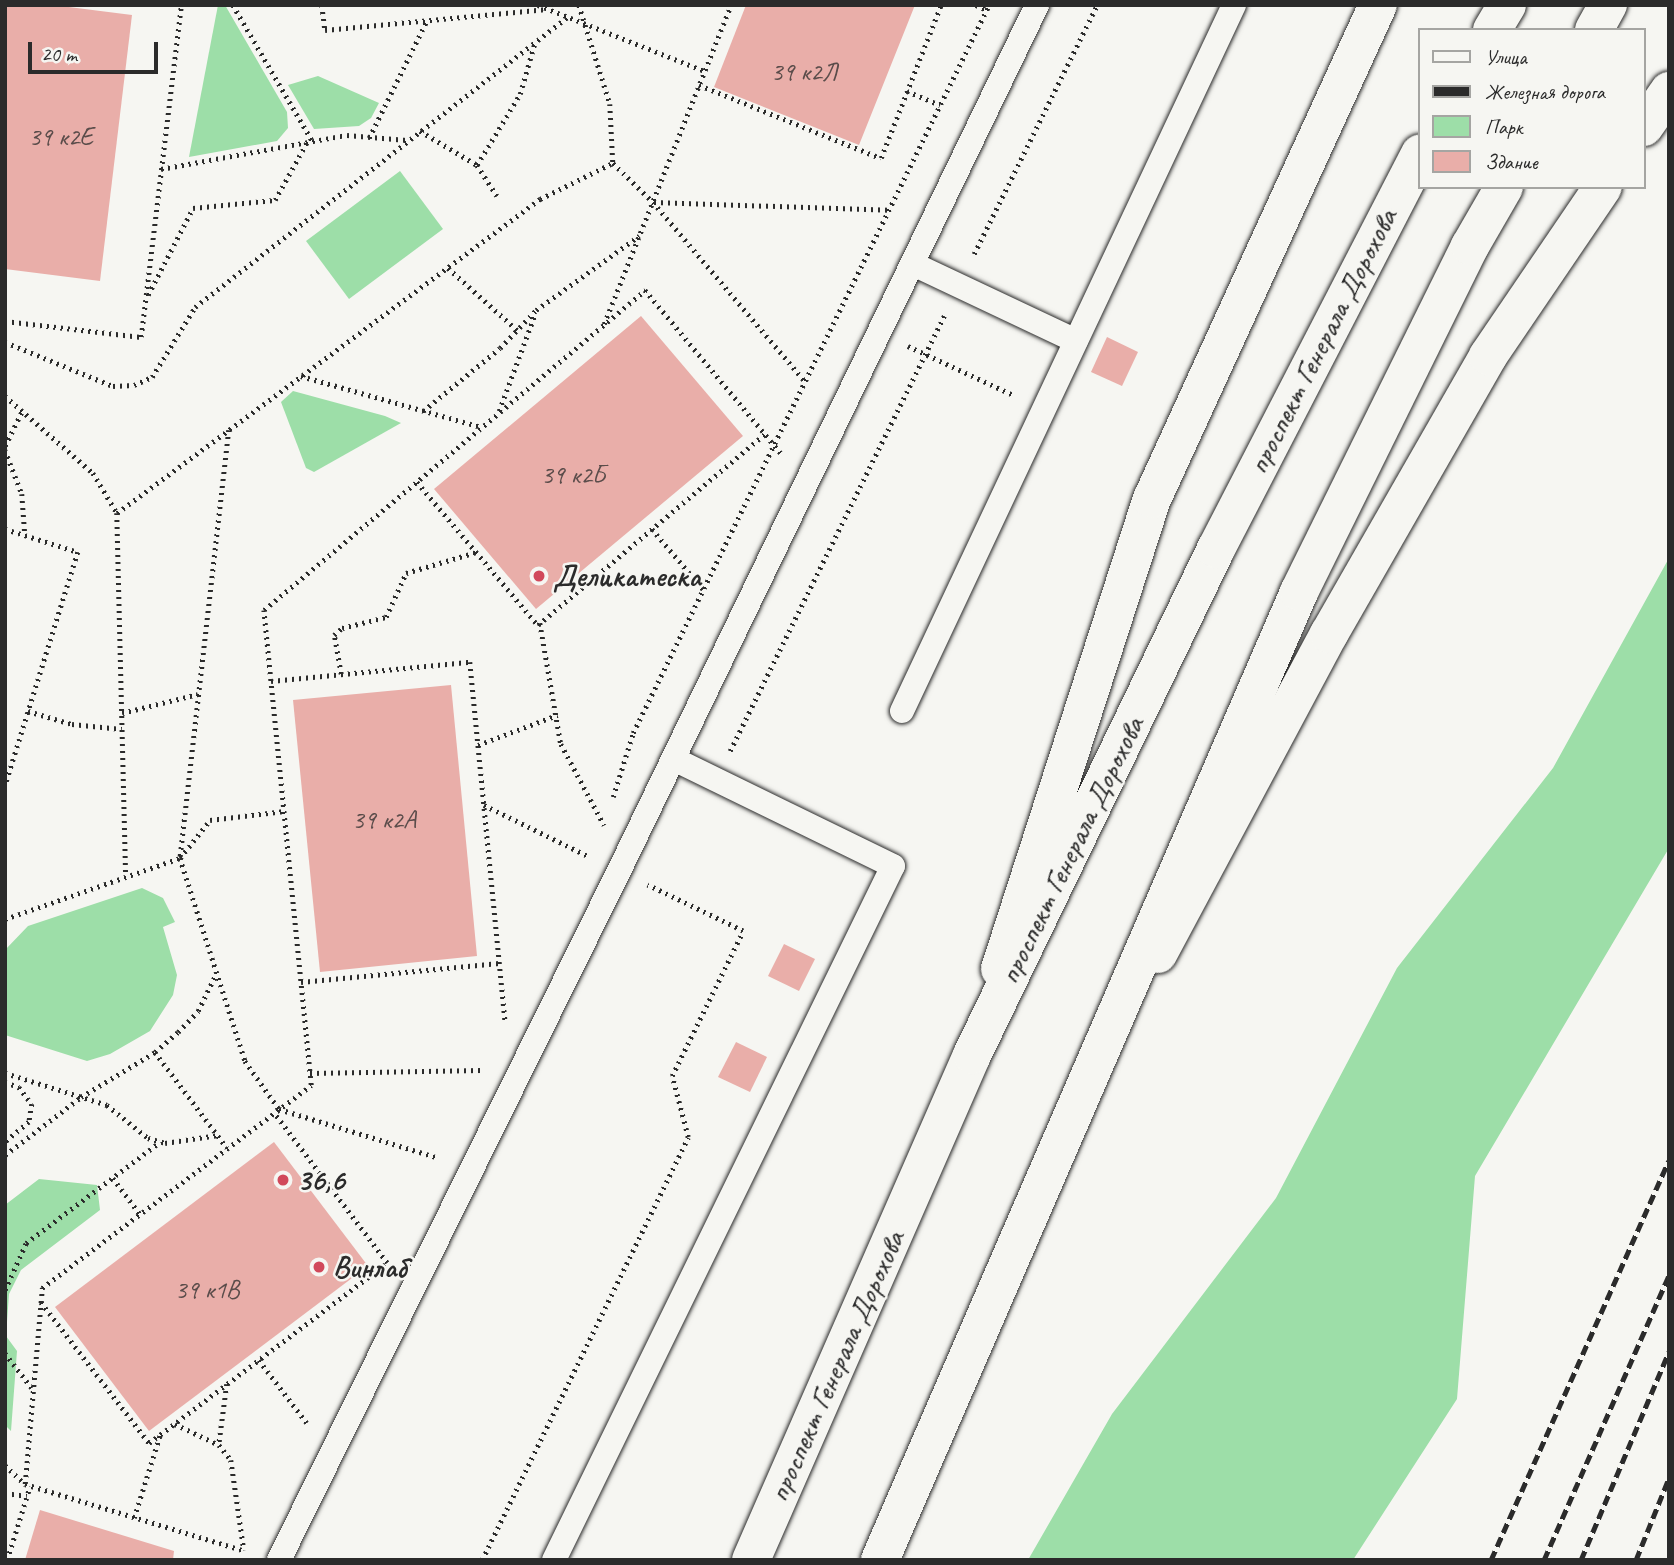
<!DOCTYPE html>
<html>
<head>
<meta charset="utf-8">
<style>
	body { margin:0 }
	#map { position:relative; width:1674px; height:1565px; overflow:hidden; background:#f6f6f2; font-family:Caveat,sans-serif }
	div>[style] { position:absolute }
	.green>* { inset:0; background:#9ddea8 }
	.building>* { inset:0; background:#e9aea9 }
	.path>* { height:4.5px; margin-top:-2.25px; transform-origin:0; background:repeating-linear-gradient(90deg,#2b2b2b 0 2px,transparent 0 7px) }
	.roads { filter:drop-shadow(0 0 2px #2b2b2b) drop-shadow(0 0 2px #2b2b2b) }
	.lane>* { height:24px; margin:-12px; padding:0 12px; transform-origin:12px; border-radius:12px; background:#f6f6f2 }
	.street>* { height:38px; margin:-19px; padding:0 19px; transform-origin:19px; border-radius:19px; background:#f6f6f2 }
	.secondary>* { height:38px; margin:-19px; padding:0 19px; transform-origin:19px; border-radius:19px; background:#f6f6f2 }
	.rail>* { height:5px; margin-top:-2.5px; transform-origin:0; background:repeating-linear-gradient(90deg,#2b2b2b 0 10px,transparent 0 15px) }
	.dots>* { width:19px; height:19px; translate:-50% -50%; box-sizing:border-box; border:4px solid #f6f6f2; border-radius:50% }
	span { translate:-50% -50%; white-space:nowrap; text-align:center; line-height:1.15; -webkit-text-stroke:5px #f6f6f2; paint-order:stroke }
	.number-label { font-size:26px; color:#5a4c4a }
	.number-label span { -webkit-text-stroke-width:0 }
	.street-label { font-size:30px; color:#2b2b2b }
	.poi-label { font-size:30px; color:#2b2b2b; font-weight:700 }
	.left { translate:0 -50%; text-align:left }
	.frame { position:absolute; inset:0; border:7px solid #2b2b2b; pointer-events:none }
	.legend { position:absolute; left:1418px; top:28px; width:228px; height:161px; box-sizing:border-box; background:#f6f6f2; border:2px solid #a5a5a2; margin:0; padding:9px 12px; list-style:none; font-size:21px; color:#2b2b2b }
	.legend li { display:flex; align-items:center; gap:14px; height:35px }
	.legend b { width:35px; border:2px solid #a5a5a2 }
	.scale { position:absolute; left:28px; top:42px; width:130px; height:32px; box-sizing:border-box; border:4px solid #2b2b2b; border-top:0; padding-left:9px; font-size:21px; line-height:24px; white-space:nowrap; color:#2b2b2b; -webkit-text-stroke:5px #f6f6f2; paint-order:stroke }
</style>
</head>
<body>
<div id="map">
	<div class="green">
		<div style="clip-path:polygon(218px 5px,225px 5px,287px 112px,288px 128px,277px 141px,189px 157px)"></div>
		<div style="clip-path:polygon(318px 76px,379px 103px,371px 118px,359px 126px,314px 129px,288px 85px)"></div>
		<div style="clip-path:polygon(400px 171px,443px 229px,349px 299px,306px 241px)"></div>
		<div style="clip-path:polygon(293px 391px,385px 416px,401px 423px,314px 472px,306px 468px,281px 402px)"></div>
		<div style="clip-path:polygon(1669px 558px,1669px 848px,1475px 1176px,1457px 1399px,1353px 1560px,1028px 1560px,1112px 1414px,1276px 1198px,1397px 968px,1553px 768px)"></div>
		<div style="clip-path:polygon(142px 888px,163px 898px,175px 922px,163px 927px,177px 975px,173px 995px,150px 1031px,110px 1054px,87px 1061px,5px 1035px,5px 950px,28px 926px)"></div>
		<div style="clip-path:polygon(39px 1179px,97px 1185px,100px 1210px,21px 1270px,9px 1294px,6px 1336px,17px 1351px,11px 1431px,5px 1425px,5px 1205px)"></div>
	</div>
	<div class="building">
		<div style="clip-path:polygon(5px 5px,53px 5px,132px 15px,100px 281px,5px 269px)"></div>
		<div style="clip-path:polygon(746px 5px,915px 5px,859px 145px,714px 87px)"></div>
		<div style="clip-path:polygon(641px 316px,743px 436px,536px 609px,434px 489px)"></div>
		<div style="clip-path:polygon(1107px 337px,1138px 352px,1122px 386px,1091px 372px)"></div>
		<div style="clip-path:polygon(451px 685px,477px 956px,320px 972px,293px 700px)"></div>
		<div style="clip-path:polygon(784px 944px,815px 959px,799px 991px,768px 976px)"></div>
		<div style="clip-path:polygon(736px 1042px,767px 1057px,750px 1092px,718px 1077px)"></div>
		<div style="clip-path:polygon(274px 1142px,368px 1266px,149px 1431px,55px 1307px)"></div>
		<div style="clip-path:polygon(40px 1510px,174px 1551px,173px 1560px,25px 1560px)"></div>
	</div>
	<div class="path">
		<div style="left:233px;top:5px;width:159px;rotate:59.7deg"></div>
		<div style="left:322px;top:5px;width:25px;rotate:83deg"></div>
		<div style="left:325px;top:30px;width:223px;rotate:-5.4deg"></div>
		<div style="left:538px;top:5px;width:180px;rotate:21.6deg"></div>
		<div style="left:579px;top:5px;width:104px;rotate:72.6deg"></div>
		<div style="left:610px;top:104px;width:59px;rotate:87.1deg"></div>
		<div style="left:613px;top:163px;width:56px;rotate:44.3deg"></div>
		<div style="left:653px;top:202px;width:235px;rotate:49.7deg"></div>
		<div style="left:976px;top:5px;width:12px;rotate:24deg"></div>
		<div style="left:699px;top:85px;width:196px;rotate:21.9deg"></div>
		<div style="left:881px;top:158px;width:164px;rotate:-68.6deg"></div>
		<div style="left:907px;top:91px;width:36px;rotate:23deg"></div>
		<div style="left:420px;top:131px;width:66px;rotate:30.8deg"></div>
		<div style="left:477px;top:165px;width:37px;rotate:57deg"></div>
		<div style="left:369px;top:138px;width:131px;rotate:-63.8deg"></div>
		<div style="left:477px;top:165px;width:83px;rotate:-58.8deg"></div>
		<div style="left:520px;top:94px;width:54px;rotate:-73.9deg"></div>
		<div style="left:161px;top:169px;width:189px;rotate:-10.4deg"></div>
		<div style="left:347px;top:135px;width:60px;rotate:4.8deg"></div>
		<div style="left:654px;top:202px;width:235px;rotate:1.9deg"></div>
		<div style="left:974px;top:254px;width:278px;rotate:-63.7deg"></div>
		<div style="left:448px;top:268px;width:93px;rotate:41.9deg"></div>
		<div style="left:148px;top:295px;width:98px;rotate:-62.7deg"></div>
		<div style="left:193px;top:208px;width:82px;rotate:-5.6deg"></div>
		<div style="left:275px;top:200px;width:66px;rotate:-61.1deg"></div>
		<div style="left:5px;top:321px;width:137px;rotate:6.7deg"></div>
		<div style="left:141px;top:337px;width:334px;rotate:-83.1deg"></div>
		<div style="left:604px;top:324px;width:343px;rotate:-68.3deg"></div>
		<div style="left:5px;top:342px;width:117px;rotate:22.2deg"></div>
		<div style="left:113px;top:386px;width:21px;rotate:-3deg"></div>
		<div style="left:134px;top:385px;width:20px;rotate:-24deg"></div>
		<div style="left:152px;top:377px;width:82px;rotate:-58.4deg"></div>
		<div style="left:195px;top:307px;width:472px;rotate:-37.9deg"></div>
		<div style="left:908px;top:346px;width:118px;rotate:25deg"></div>
		<div style="left:301px;top:376px;width:187px;rotate:15.8deg"></div>
		<div style="left:5px;top:396px;width:117px;rotate:41.2deg"></div>
		<div style="left:93px;top:473px;width:47px;rotate:59deg"></div>
		<div style="left:117px;top:513px;width:363px;rotate:88.6deg"></div>
		<div style="left:423px;top:411px;width:99px;rotate:-39.3deg"></div>
		<div style="left:500px;top:348px;width:52px;rotate:-46.5deg"></div>
		<div style="left:536px;top:310px;width:127px;rotate:-35.7deg"></div>
		<div style="left:499px;top:411px;width:103px;rotate:-69.6deg"></div>
		<div style="left:229px;top:430px;width:431px;rotate:96.5deg"></div>
		<div style="left:180px;top:858px;width:213px;rotate:72.2deg"></div>
		<div style="left:245px;top:1061px;width:59px;rotate:54.7deg"></div>
		<div style="left:279px;top:1109px;width:167px;rotate:17deg"></div>
		<div style="left:5px;top:446px;width:39px;rotate:-64deg"></div>
		<div style="left:5px;top:450px;width:47px;rotate:68.9deg"></div>
		<div style="left:22px;top:494px;width:41px;rotate:85.8deg"></div>
		<div style="left:417px;top:482px;width:187px;rotate:49.8deg"></div>
		<div style="left:538px;top:625px;width:297px;rotate:-40.1deg"></div>
		<div style="left:117px;top:513px;width:527px;rotate:-36.59deg"></div>
		<div style="left:540px;top:199px;width:81px;rotate:-26.3deg"></div>
		<div style="left:5px;top:529px;width:77px;rotate:17.5deg"></div>
		<div style="left:78px;top:552px;width:245px;rotate:107.3deg"></div>
		<div style="left:652px;top:529px;width:79px;rotate:49.6deg"></div>
		<div style="left:540px;top:623px;width:123px;rotate:80.2deg"></div>
		<div style="left:561px;top:744px;width:92px;rotate:62deg"></div>
		<div style="left:341px;top:674px;width:40px;rotate:-100deg"></div>
		<div style="left:334px;top:635px;width:11px;rotate:-41deg"></div>
		<div style="left:342px;top:628px;width:45px;rotate:-14deg"></div>
		<div style="left:386px;top:617px;width:48px;rotate:-65.6deg"></div>
		<div style="left:406px;top:573px;width:74px;rotate:-16.5deg"></div>
		<div style="left:271px;top:681px;width:200px;rotate:-5.5deg"></div>
		<div style="left:470px;top:662px;width:361px;rotate:84.4deg"></div>
		<div style="left:28px;top:711px;width:46px;rotate:16.5deg"></div>
		<div style="left:72px;top:724px;width:50px;rotate:5.7deg"></div>
		<div style="left:122px;top:713px;width:78px;rotate:-14deg"></div>
		<div style="left:478px;top:745px;width:85px;rotate:-20.8deg"></div>
		<div style="left:730px;top:751px;width:485px;rotate:-63.8deg"></div>
		<div style="left:613px;top:797px;width:67px;rotate:-72.6deg"></div>
		<div style="left:633px;top:733px;width:810px;rotate:-63.94deg"></div>
		<div style="left:484px;top:805px;width:118px;rotate:26.1deg"></div>
		<div style="left:5px;top:919px;width:185px;rotate:-19.2deg"></div>
		<div style="left:180px;top:858px;width:48px;rotate:-51.7deg"></div>
		<div style="left:210px;top:820px;width:75px;rotate:-6.9deg"></div>
		<div style="left:301px;top:982px;width:199px;rotate:-5.5deg"></div>
		<div style="left:155px;top:1052px;width:120px;rotate:53.1deg"></div>
		<div style="left:5px;top:1073px;width:107px;rotate:17.4deg"></div>
		<div style="left:107px;top:1105px;width:53px;rotate:38.8deg"></div>
		<div style="left:148px;top:1138px;width:18px;rotate:16deg"></div>
		<div style="left:165px;top:1143px;width:54px;rotate:-8.6deg"></div>
		<div style="left:310px;top:1073px;width:172px;rotate:-1deg"></div>
		<div style="left:5px;top:1082px;width:15px;rotate:20deg"></div>
		<div style="left:19px;top:1087px;width:21px;rotate:53deg"></div>
		<div style="left:32px;top:1104px;width:18px;rotate:99deg"></div>
		<div style="left:29px;top:1122px;width:31px;rotate:140deg"></div>
		<div style="left:5px;top:1155px;width:96px;rotate:-37.3deg"></div>
		<div style="left:81px;top:1097px;width:87px;rotate:-31.3deg"></div>
		<div style="left:155px;top:1052px;width:30px;rotate:-41deg"></div>
		<div style="left:178px;top:1032px;width:29px;rotate:-46deg"></div>
		<div style="left:198px;top:1011px;width:41px;rotate:-64.1deg"></div>
		<div style="left:113px;top:1178px;width:45px;rotate:53.1deg"></div>
		<div style="left:5px;top:1290px;width:51px;rotate:-65.9deg"></div>
		<div style="left:26px;top:1243px;width:168px;rotate:-37deg"></div>
		<div style="left:41px;top:1302px;width:178px;rotate:52.5deg"></div>
		<div style="left:149px;top:1443px;width:298px;rotate:-37.1deg"></div>
		<div style="left:387px;top:1263px;width:188px;rotate:-127deg"></div>
		<div style="left:5px;top:1353px;width:44px;rotate:52.4deg"></div>
		<div style="left:259px;top:1360px;width:79px;rotate:52.7deg"></div>
		<div style="left:227px;top:1384px;width:62px;rotate:97.5deg"></div>
		<div style="left:219px;top:1445px;width:19px;rotate:51deg"></div>
		<div style="left:231px;top:1460px;width:91px;rotate:81.8deg"></div>
		<div style="left:175px;top:1424px;width:49px;rotate:25.5deg"></div>
		<div style="left:5px;top:1465px;width:28px;rotate:44deg"></div>
		<div style="left:25px;top:1484px;width:230px;rotate:16.9deg"></div>
		<div style="left:25px;top:1484px;width:197px;rotate:-85deg"></div>
		<div style="left:42px;top:1288px;width:337px;rotate:-37deg"></div>
		<div style="left:311px;top:1085px;width:477px;rotate:-95.7deg"></div>
		<div style="left:264px;top:610px;width:498px;rotate:-40deg"></div>
		<div style="left:645px;top:290px;width:212px;rotate:50.2deg"></div>
		<div style="left:5px;top:1493px;width:22px;rotate:8deg"></div>
		<div style="left:134px;top:1518px;width:87px;rotate:-72.6deg"></div>
		<div style="left:7px;top:1560px;width:77px;rotate:-72.7deg"></div>
		<div style="left:482px;top:1560px;width:470px;rotate:-64deg"></div>
		<div style="left:688px;top:1137px;width:63px;rotate:-104.7deg"></div>
		<div style="left:672px;top:1076px;width:161px;rotate:-63.9deg"></div>
		<div style="left:743px;top:931px;width:106px;rotate:-154.2deg"></div>
	</div>
	<div class="roads">
		<div class="lane">
			<div style="left:913px;top:264px;width:180px;rotate:25.3deg"></div>
			<div style="left:902px;top:711px;width:780px;rotate:-64.81deg"></div>
			<div style="left:279px;top:1560px;width:768px;rotate:-63.74deg"></div>
			<div style="left:619px;top:871px;width:962px;rotate:-64.23deg"></div>
			<div style="left:554px;top:1560px;width:772px;rotate:-63.97deg"></div>
			<div style="left:893px;top:866px;width:244px;rotate:-154deg"></div>
		</div>
		<div class="street">
			<div style="left:1644px;top:127px;width:44px;rotate:-55.2deg"></div>
			<div style="left:1158px;top:954px;width:363px;rotate:-61.9deg"></div>
			<div style="left:1329px;top:634px;width:320px;rotate:-60.2deg"></div>
			<div style="left:1488px;top:356px;width:204px;rotate:-55.8deg"></div>
			<div style="left:1000px;top:969px;width:494px;rotate:-72.1deg"></div>
			<div style="left:1152px;top:499px;width:543px;rotate:-65.42deg"></div>
		</div>
		<div class="secondary">
			<div style="left:1492px;top:30px;width:29px;rotate:-59deg"></div>
			<div style="left:1594px;top:30px;width:29px;rotate:-61deg"></div>
			<div style="left:751px;top:1560px;width:551px;rotate:-66.36deg"></div>
			<div style="left:972px;top:1055px;width:562px;rotate:-64.26deg"></div>
			<div style="left:1216px;top:549px;width:445px;rotate:-62.7deg"></div>
			<div style="left:880px;top:1560px;width:1055px;rotate:-66.59deg"></div>
			<div style="left:1299px;top:592px;width:386px;rotate:-63.7deg"></div>
			<div style="left:1470px;top:246px;width:68px;rotate:-60deg"></div>
		</div>
	</div>
	<div class="rail">
		<div style="left:1491px;top:1560px;width:437px;rotate:-66deg"></div>
		<div style="left:1544px;top:1560px;width:311px;rotate:-66.3deg"></div>
		<div style="left:1581px;top:1560px;width:226px;rotate:-67.1deg"></div>
		<div style="left:1636px;top:1560px;width:88px;rotate:-68.1deg"></div>
	</div>
	<div class="dots">
		<div style="left:539px;top:576px;background:#d1495b"></div>
		<div style="left:283px;top:1180px;background:#d1495b"></div>
		<div style="left:319px;top:1267px;background:#d1495b"></div>
	</div>
	<div class="number-label">
		<span style="left:804px;top:72px">39 к2Л</span>
		<span style="left:61px;top:137px">39 к2Е</span>
		<span style="left:573px;top:475px">39 к2Б</span>
		<span style="left:384px;top:820px">39 к2А</span>
		<span style="left:207px;top:1290px">39 к1В</span>
	</div>
	<div class="street-label">
		<span style="left:1322px;top:341px;rotate:-63deg">проспект Генерала Дорохова</span>
		<span style="left:1071px;top:850px;rotate:-64deg">проспект Генерала Дорохова</span>
		<span style="left:836px;top:1366px;rotate:-66deg">проспект Генерала Дорохова</span>
	</div>
	<div class="poi-label">
		<span class="left" style="left:553px;top:576px">Деликатеска</span>
		<span class="left" style="left:297px;top:1180px">36,6</span>
		<span class="left" style="left:333px;top:1267px">Винлаб</span>
	</div>
	<div class="frame"></div>
	<ul class="legend">
	<li><b style="height:9px;background:#f6f6f2"></b>Улица</li>
	<li><b style="height:9px;background:#2b2b2b"></b>Железная дорога</li>
	<li><b style="height:19px;background:#9ddea8"></b>Парк</li>
	<li><b style="height:19px;background:#e9aea9"></b>Здание</li>
	</ul>
	<div class="scale">20 m</div>
</div>
</body>
</html>
